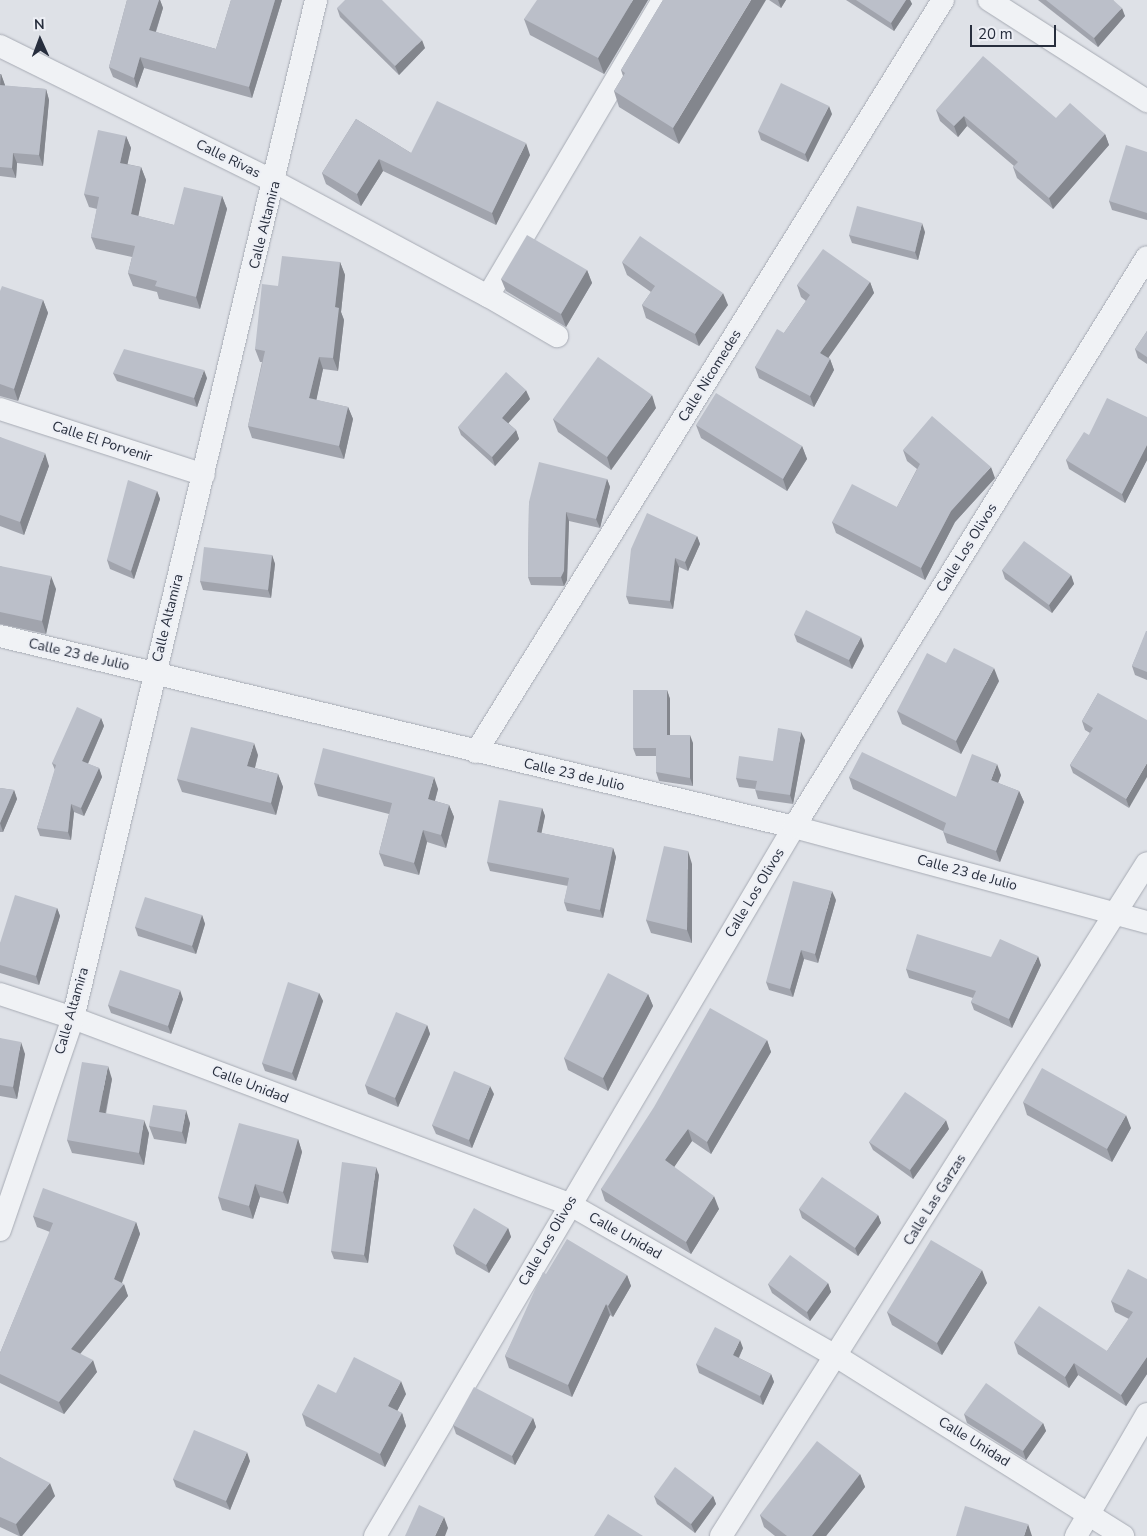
<!DOCTYPE html>
<html>
<head>
<meta charset="utf-8">
<style>
	body { margin:0 }
	#map { position:relative; width:1147px; height:1536px; overflow:hidden; background:#dee1e7; font-family:"Nunito Sans",sans-serif }
	div>[style] { position:absolute }
	.roads { filter:drop-shadow(0 0 1px #a7abb4) drop-shadow(0 0 1px #a7abb4) }
	.minor>* { height:22px; margin:-11px; padding:0 11px; transform-origin:11px; border-radius:11px; background:#f0f2f5 }
	.wall>* { inset:0; background:#a1a4ad }
	.shaded-wall>* { inset:0; background:#83868d }
	.building>* { inset:0; background:#bbbfc9 }
	span { translate:-50% -50%; white-space:nowrap; text-align:center; line-height:1.15; -webkit-text-stroke:4px #edeff5; paint-order:stroke }
	.street-label { font-size:14px; color:#272e3d }
	.north { position:absolute; left:15px; top:15px; width:50px; height:50px; -webkit-text-stroke:4px #edeff5; paint-order:stroke; rotate:358deg; font-size:14px; font-weight:700; line-height:20px; text-align:center; color:#272e3d }
	.north::after { content:''; display:block; margin:auto; width:18px; height:22px; background:#272e3d; clip-path:polygon(50% 0,100% 100%,50% 72%,0 100%) }
	.scale { position:absolute; left:970px; top:25px; width:86px; height:22px; box-sizing:border-box; border:2px solid #272e3d; border-top:0; padding-left:6px; font-size:15px; line-height:18px; white-space:nowrap; color:#272e3d; -webkit-text-stroke:4px #edeff5; paint-order:stroke }
</style>
</head>
<body>
<div id="map">
	<div class="roads">
		<div class="minor">
			<div style="left:989px;top:0;width:188px;rotate:32.6deg"></div>
			<div style="left:0;top:46px;width:307px;rotate:26.3deg"></div>
			<div style="left:275px;top:182px;width:242px;rotate:28.2deg"></div>
			<div style="left:488px;top:296px;width:80px;rotate:30.1deg"></div>
			<div style="left:488px;top:296px;width:344px;rotate:-59.4deg"></div>
			<div style="left:0;top:409px;width:214px;rotate:17.9deg"></div>
			<div style="left:0;top:636px;width:817px;rotate:13.53deg"></div>
			<div style="left:794px;top:827px;width:366px;rotate:15.1deg"></div>
			<div style="left:476px;top:752px;width:885px;rotate:-58.16deg"></div>
			<div style="left:0;top:994px;width:77px;rotate:18.2deg"></div>
			<div style="left:73px;top:1018px;width:530px;rotate:20.56deg"></div>
			<div style="left:569px;top:1204px;width:307px;rotate:29.7deg"></div>
			<div style="left:836px;top:1356px;width:339px;rotate:32.1deg"></div>
			<div style="left:0;top:1230px;width:224px;rotate:-71deg"></div>
			<div style="left:73px;top:1018px;width:1047px;rotate:-76.57deg"></div>
			<div style="left:375px;top:1536px;width:824px;rotate:-59.42deg"></div>
			<div style="left:794px;top:827px;width:670px;rotate:-58.23deg"></div>
			<div style="left:721px;top:1536px;width:796px;rotate:-57.67deg"></div>
			<div style="left:1076px;top:1536px;width:141px;rotate:-59.8deg"></div>
		</div>
	</div>
	<div class="wall">
		<div style="clip-path:polygon(127px 0,160px 0,163px 8px,156px 32px,216px 49px,231px 0,282px 0,252px 98px,144px 68px,137px 88px,113px 77px,109px 67px)"></div>
		<div style="clip-path:polygon(648px 0,604px 74px,530px 35px,524px 19px)"></div>
		<div style="clip-path:polygon(663px 0,679px 144px,619px 107px,614px 91px,623px 76px,621px 70px)"></div>
		<div style="clip-path:polygon(769px 0,786px 0,781px 8px)"></div>
		<div style="clip-path:polygon(846px 0,910px 0,912px 4px,894px 31px)"></div>
		<div style="clip-path:polygon(1038px 0,1113px 0,1125px 16px,1098px 47px)"></div>
		<div style="clip-path:polygon(337px 8px,425px 48px,399px 75px,340px 17px)"></div>
		<div style="clip-path:polygon(0 74px,1px 74px,5px 86px,46px 89px,49px 100px,43px 166px,17px 163px,16px 178px,0 176px)"></div>
		<div style="clip-path:polygon(936px 110px,1056px 118px,1105px 134px,1109px 145px,1053px 209px,1017px 178px,1013px 167px,1014px 166px,967px 126px,958px 137px,940px 121px)"></div>
		<div style="clip-path:polygon(832px 114px,808px 162px,761px 140px,758px 131px)"></div>
		<div style="clip-path:polygon(356px 119px,411px 153px,530px 155px,496px 225px,383px 171px,361px 206px,326px 184px,322px 173px)"></div>
		<div style="clip-path:polygon(126px 136px,131px 148px,127px 164px,141px 167px,146px 180px,138px 216px,174px 225px,222px 196px,227px 209px,200px 309px,159px 299px,157px 292px,133px 286px,128px 273px,132px 257px,96px 249px,91px 237px,97px 209px,89px 207px,84px 194px)"></div>
		<div style="clip-path:polygon(1147px 152px,1147px 220px,1112px 210px,1109px 201px)"></div>
		<div style="clip-path:polygon(925px 232px,918px 260px,852px 243px,849px 235px)"></div>
		<div style="clip-path:polygon(340px 262px,345px 275px,341px 312px,344px 320px,338px 371px,323px 369px,316px 400px,348px 407px,353px 419px,344px 459px,252px 438px,248px 426px,262px 362px,260px 362px,255px 349px,278px 286px)"></div>
		<div style="clip-path:polygon(622px 262px,728px 305px,699px 346px,646px 318px,642px 305px,651px 292px,627px 275px)"></div>
		<div style="clip-path:polygon(587px 270px,592px 283px,566px 327px,506px 291px,501px 279px)"></div>
		<div style="clip-path:polygon(870px 282px,874px 293px,828px 357px,830px 359px,834px 370px,814px 407px,759px 378px,755px 367px,784px 333px,806px 301px,801px 297px,797px 285px)"></div>
		<div style="clip-path:polygon(0 291px,43px 300px,48px 313px,18px 401px,0 396px)"></div>
		<div style="clip-path:polygon(1147px 331px,1147px 364px,1138px 358px,1135px 349px)"></div>
		<div style="clip-path:polygon(113px 373px,207px 378px,197px 407px,117px 381px)"></div>
		<div style="clip-path:polygon(530px 399px,508px 423px,516px 430px,519px 439px,495px 466px,461px 435px,458px 427px)"></div>
		<div style="clip-path:polygon(656px 408px,611px 470px,558px 432px,553px 419px)"></div>
		<div style="clip-path:polygon(1147px 417px,1147px 460px,1125px 503px,1069px 469px,1066px 460px,1089px 435px)"></div>
		<div style="clip-path:polygon(696px 425px,802px 446px,807px 459px,787px 491px,701px 438px)"></div>
		<div style="clip-path:polygon(0 437px,49px 466px,24px 535px,0 526px)"></div>
		<div style="clip-path:polygon(903px 450px,995px 478px,955px 522px,925px 580px,836px 533px,832px 522px,897px 507px,917px 469px,907px 461px)"></div>
		<div style="clip-path:polygon(607px 479px,610px 487px,600px 528px,569px 521px,567px 580px,564px 586px,531px 585px,528px 577px,529px 502px)"></div>
		<div style="clip-path:polygon(157px 491px,160px 499px,134px 579px,110px 569px,107px 560px)"></div>
		<div style="clip-path:polygon(697px 536px,700px 544px,688px 571px,679px 567px,673px 609px,629px 604px,626px 596px)"></div>
		<div style="clip-path:polygon(272px 555px,275px 564px,271px 598px,203px 590px,200px 581px)"></div>
		<div style="clip-path:polygon(0 566px,56px 589px,46px 634px,0 624px)"></div>
		<div style="clip-path:polygon(1002px 570px,1071px 575px,1074px 584px,1052px 613px,1005px 579px)"></div>
		<div style="clip-path:polygon(1147px 631px,1147px 680px,1135px 675px,1132px 666px)"></div>
		<div style="clip-path:polygon(794px 634px,864px 646px,852px 669px,797px 642px)"></div>
		<div style="clip-path:polygon(999px 681px,961px 754px,902px 724px,897px 711px)"></div>
		<div style="clip-path:polygon(667px 690px,670px 699px,670px 735px,693px 743px,693px 786px,659px 781px,656px 772px,656px 756px,636px 756px,633px 748px)"></div>
		<div style="clip-path:polygon(1098px 693px,1129px 808px,1073px 773px,1070px 765px,1090px 733px,1085px 730px,1082px 721px)"></div>
		<div style="clip-path:polygon(101px 718px,104px 726px,88px 764px,99px 768px,102px 777px,84px 816px,74px 812px,71px 840px,40px 836px,37px 828px,55px 770px,52px 763px)"></div>
		<div style="clip-path:polygon(805px 740px,793px 804px,758px 799px,755px 789px,739px 787px,736px 778px,773px 761px)"></div>
		<div style="clip-path:polygon(258px 755px,255px 768px,278px 774px,283px 787px,276px 815px,182px 792px,177px 779px)"></div>
		<div style="clip-path:polygon(1001px 775px,998px 783px,1019px 791px,1024px 802px,1000px 862px,947px 843px,943px 831px,853px 789px,849px 777px,956px 797px)"></div>
		<div style="clip-path:polygon(314px 783px,438px 789px,435px 801px,449px 805px,454px 817px,446px 848px,427px 842px,419px 875px,384px 866px,379px 853px,389px 814px,318px 796px)"></div>
		<div style="clip-path:polygon(0 788px,14px 790px,17px 799px,3px 832px,0 832px)"></div>
		<div style="clip-path:polygon(542px 808px,545px 816px,541px 833px,613px 848px,616px 857px,603px 918px,567px 911px,564px 902px,568px 886px,490px 871px,487px 862px)"></div>
		<div style="clip-path:polygon(692px 864px,692px 943px,651px 933px,646px 920px)"></div>
		<div style="clip-path:polygon(836px 900px,818px 963px,804px 959px,793px 997px,769px 990px,766px 982px)"></div>
		<div style="clip-path:polygon(57px 908px,60px 916px,39px 985px,0 973px,0 943px)"></div>
		<div style="clip-path:polygon(202px 915px,205px 924px,196px 954px,138px 936px,135px 927px)"></div>
		<div style="clip-path:polygon(991px 957px,1041px 965px,1012px 1028px,974px 1010px,971px 1002px,973px 998px,909px 978px,906px 969px)"></div>
		<div style="clip-path:polygon(319px 993px,323px 1001px,296px 1081px,265px 1071px,262px 1063px)"></div>
		<div style="clip-path:polygon(648px 994px,653px 1006px,608px 1091px,568px 1070px,564px 1058px)"></div>
		<div style="clip-path:polygon(183px 999px,171px 1034px,111px 1013px,108px 1005px)"></div>
		<div style="clip-path:polygon(427px 1025px,430px 1034px,398px 1107px,368px 1094px,365px 1085px)"></div>
		<div style="clip-path:polygon(0 1038px,25px 1054px,17px 1099px,0 1096px)"></div>
		<div style="clip-path:polygon(767px 1040px,771px 1052px,711px 1154px,692px 1141px,674px 1167px,719px 1209px,691px 1254px,605px 1201px,601px 1189px)"></div>
		<div style="clip-path:polygon(112px 1079px,106px 1114px,149px 1133px,144px 1165px,72px 1153px,67px 1140px)"></div>
		<div style="clip-path:polygon(494px 1094px,472px 1148px,436px 1134px,432px 1125px)"></div>
		<div style="clip-path:polygon(1023px 1102px,1131px 1128px,1112px 1162px,1027px 1115px)"></div>
		<div style="clip-path:polygon(190px 1123px,186px 1144px,154px 1139px,149px 1126px)"></div>
		<div style="clip-path:polygon(949px 1129px,913px 1179px,873px 1150px,869px 1142px)"></div>
		<div style="clip-path:polygon(298px 1139px,302px 1152px,288px 1204px,260px 1197px,253px 1219px,222px 1210px,218px 1197px)"></div>
		<div style="clip-path:polygon(379px 1175px,368px 1263px,334px 1259px,331px 1251px)"></div>
		<div style="clip-path:polygon(799px 1209px,878px 1215px,881px 1223px,858px 1256px,802px 1218px)"></div>
		<div style="clip-path:polygon(33px 1216px,136px 1222px,140px 1234px,122px 1283px,128px 1296px,80px 1354px,97px 1372px,64px 1414px,0 1383px,0 1353px,50px 1232px,37px 1227px)"></div>
		<div style="clip-path:polygon(508px 1228px,511px 1237px,489px 1273px,456px 1254px,453px 1245px)"></div>
		<div style="clip-path:polygon(546px 1274px,627px 1275px,631px 1286px,613px 1317px,610px 1315px,572px 1397px,509px 1368px,505px 1356px)"></div>
		<div style="clip-path:polygon(1147px 1279px,1147px 1374px,1126px 1406px,1078px 1375px,1069px 1388px,1018px 1354px,1014px 1342px,1107px 1351px,1129px 1319px,1115px 1312px,1111px 1301px)"></div>
		<div style="clip-path:polygon(828px 1283px,831px 1292px,810px 1321px,772px 1293px,768px 1284px)"></div>
		<div style="clip-path:polygon(987px 1283px,942px 1355px,892px 1325px,887px 1312px)"></div>
		<div style="clip-path:polygon(743px 1348px,739px 1358px,771px 1374px,774px 1382px,763px 1405px,699px 1373px,696px 1364px)"></div>
		<div style="clip-path:polygon(336px 1393px,406px 1394px,397px 1411px,402px 1413px,406px 1426px,385px 1467px,306px 1426px,302px 1414px)"></div>
		<div style="clip-path:polygon(964px 1414px,1043px 1423px,1046px 1431px,1026px 1460px,967px 1423px)"></div>
		<div style="clip-path:polygon(533px 1418px,536px 1427px,515px 1465px,456px 1434px,453px 1425px)"></div>
		<div style="clip-path:polygon(0 1457px,55px 1496px,22px 1536px,19px 1536px,0 1527px)"></div>
		<div style="clip-path:polygon(250px 1461px,230px 1510px,176px 1487px,173px 1479px)"></div>
		<div style="clip-path:polygon(860px 1474px,865px 1487px,826px 1536px,775px 1536px,764px 1527px,760px 1515px)"></div>
		<div style="clip-path:polygon(654px 1496px,713px 1496px,716px 1504px,695px 1533px,657px 1504px)"></div>
	</div>
	<div class="shaded-wall">
		<div style="clip-path:polygon(159px 0,160px 0,163px 8px,153px 40px,149px 30px)"></div>
		<div style="clip-path:polygon(275px 0,282px 0,252px 98px,249px 87px)"></div>
		<div style="clip-path:polygon(633px 0,648px 0,604px 74px,598px 58px)"></div>
		<div style="clip-path:polygon(751px 0,766px 0,679px 144px,673px 128px)"></div>
		<div style="clip-path:polygon(778px 0,786px 0,781px 8px)"></div>
		<div style="clip-path:polygon(906px 0,910px 0,912px 4px,894px 31px,891px 23px)"></div>
		<div style="clip-path:polygon(1122px 8px,1125px 16px,1098px 47px,1094px 38px)"></div>
		<div style="clip-path:polygon(422px 40px,425px 48px,399px 75px,395px 66px)"></div>
		<div style="clip-path:polygon(140px 57px,144px 68px,137px 88px,134px 78px)"></div>
		<div style="clip-path:polygon(1px 74px,5px 85px,3px 95px,0 87px)"></div>
		<div style="clip-path:polygon(46px 89px,49px 100px,43px 166px,39px 155px)"></div>
		<div style="clip-path:polygon(829px 106px,832px 114px,808px 162px,805px 154px)"></div>
		<div style="clip-path:polygon(964px 116px,967px 126px,958px 137px,954px 126px)"></div>
		<div style="clip-path:polygon(1105px 134px,1109px 145px,1053px 209px,1049px 198px)"></div>
		<div style="clip-path:polygon(126px 136px,131px 148px,125px 176px,120px 163px)"></div>
		<div style="clip-path:polygon(526px 143px,530px 155px,496px 225px,492px 213px)"></div>
		<div style="clip-path:polygon(13px 153px,17px 163px,16px 178px,12px 168px)"></div>
		<div style="clip-path:polygon(379px 159px,383px 171px,361px 206px,357px 194px)"></div>
		<div style="clip-path:polygon(141px 167px,146px 180px,136px 227px,131px 214px)"></div>
		<div style="clip-path:polygon(222px 196px,227px 209px,200px 309px,196px 297px)"></div>
		<div style="clip-path:polygon(922px 223px,925px 232px,918px 260px,915px 252px)"></div>
		<div style="clip-path:polygon(340px 262px,345px 275px,341px 312px,344px 320px,338px 371px,333px 358px,335px 307px)"></div>
		<div style="clip-path:polygon(587px 270px,592px 283px,566px 327px,561px 314px)"></div>
		<div style="clip-path:polygon(870px 282px,874px 293px,824px 364px,820px 353px)"></div>
		<div style="clip-path:polygon(723px 293px,728px 305px,699px 346px,695px 334px)"></div>
		<div style="clip-path:polygon(43px 300px,48px 313px,18px 401px,14px 389px)"></div>
		<div style="clip-path:polygon(319px 357px,323px 369px,314px 411px,309px 398px)"></div>
		<div style="clip-path:polygon(830px 359px,834px 370px,814px 407px,810px 396px)"></div>
		<div style="clip-path:polygon(204px 370px,207px 378px,197px 407px,194px 398px)"></div>
		<div style="clip-path:polygon(526px 390px,530px 399px,505px 427px,502px 418px)"></div>
		<div style="clip-path:polygon(652px 395px,656px 408px,611px 470px,607px 457px)"></div>
		<div style="clip-path:polygon(348px 407px,353px 419px,344px 459px,339px 446px)"></div>
		<div style="clip-path:polygon(516px 430px,519px 439px,495px 466px,492px 457px)"></div>
		<div style="clip-path:polygon(1147px 445px,1147px 460px,1125px 503px,1122px 494px)"></div>
		<div style="clip-path:polygon(802px 446px,807px 459px,787px 491px,783px 479px)"></div>
		<div style="clip-path:polygon(45px 453px,49px 466px,24px 535px,20px 522px)"></div>
		<div style="clip-path:polygon(991px 467px,995px 478px,955px 522px,925px 580px,921px 568px,951px 511px)"></div>
		<div style="clip-path:polygon(607px 479px,610px 487px,600px 528px,596px 519px)"></div>
		<div style="clip-path:polygon(157px 491px,160px 499px,134px 579px,131px 571px)"></div>
		<div style="clip-path:polygon(566px 512px,569px 521px,567px 580px,564px 586px,561px 577px)"></div>
		<div style="clip-path:polygon(697px 536px,700px 544px,688px 571px,685px 562px)"></div>
		<div style="clip-path:polygon(272px 555px,275px 564px,271px 598px,268px 590px)"></div>
		<div style="clip-path:polygon(675px 558px,679px 567px,673px 609px,670px 601px)"></div>
		<div style="clip-path:polygon(1071px 575px,1074px 584px,1052px 613px,1049px 605px)"></div>
		<div style="clip-path:polygon(51px 576px,56px 589px,46px 634px,42px 621px)"></div>
		<div style="clip-path:polygon(861px 637px,864px 646px,852px 669px,849px 660px)"></div>
		<div style="clip-path:polygon(994px 668px,999px 681px,961px 754px,956px 741px)"></div>
		<div style="clip-path:polygon(667px 690px,670px 699px,670px 743px,667px 735px)"></div>
		<div style="clip-path:polygon(101px 718px,104px 726px,85px 770px,82px 761px)"></div>
		<div style="clip-path:polygon(801px 732px,805px 740px,793px 804px,790px 795px)"></div>
		<div style="clip-path:polygon(690px 735px,693px 743px,693px 786px,690px 778px)"></div>
		<div style="clip-path:polygon(254px 743px,258px 755px,252px 779px,247px 766px)"></div>
		<div style="clip-path:polygon(1147px 763px,1147px 777px,1129px 808px,1126px 799px)"></div>
		<div style="clip-path:polygon(997px 764px,1001px 775px,995px 791px,991px 780px)"></div>
		<div style="clip-path:polygon(99px 768px,102px 777px,84px 816px,81px 808px)"></div>
		<div style="clip-path:polygon(278px 774px,283px 787px,276px 815px,271px 803px)"></div>
		<div style="clip-path:polygon(434px 777px,438px 789px,432px 811px,428px 799px)"></div>
		<div style="clip-path:polygon(14px 790px,17px 799px,3px 832px,0 823px)"></div>
		<div style="clip-path:polygon(1019px 791px,1024px 802px,1000px 862px,996px 851px)"></div>
		<div style="clip-path:polygon(71px 804px,74px 812px,71px 840px,68px 832px)"></div>
		<div style="clip-path:polygon(449px 805px,454px 817px,446px 848px,441px 835px)"></div>
		<div style="clip-path:polygon(542px 808px,545px 816px,540px 840px,537px 832px)"></div>
		<div style="clip-path:polygon(423px 830px,427px 842px,419px 875px,414px 863px)"></div>
		<div style="clip-path:polygon(613px 848px,616px 857px,603px 918px,600px 910px)"></div>
		<div style="clip-path:polygon(688px 851px,692px 864px,692px 943px,687px 930px)"></div>
		<div style="clip-path:polygon(832px 891px,836px 900px,818px 963px,815px 954px)"></div>
		<div style="clip-path:polygon(57px 908px,60px 916px,39px 985px,36px 976px)"></div>
		<div style="clip-path:polygon(202px 915px,205px 924px,196px 954px,192px 946px)"></div>
		<div style="clip-path:polygon(801px 950px,804px 959px,793px 997px,790px 989px)"></div>
		<div style="clip-path:polygon(1038px 956px,1041px 965px,1012px 1028px,1009px 1019px)"></div>
		<div style="clip-path:polygon(180px 990px,183px 999px,171px 1034px,168px 1026px)"></div>
		<div style="clip-path:polygon(319px 993px,323px 1001px,296px 1081px,292px 1073px)"></div>
		<div style="clip-path:polygon(648px 994px,653px 1006px,608px 1091px,603px 1078px)"></div>
		<div style="clip-path:polygon(427px 1025px,430px 1034px,398px 1107px,395px 1098px)"></div>
		<div style="clip-path:polygon(767px 1040px,771px 1052px,711px 1154px,707px 1142px)"></div>
		<div style="clip-path:polygon(21px 1042px,25px 1054px,17px 1099px,13px 1087px)"></div>
		<div style="clip-path:polygon(108px 1066px,112px 1079px,103px 1125px,99px 1112px)"></div>
		<div style="clip-path:polygon(490px 1086px,494px 1094px,472px 1148px,469px 1140px)"></div>
		<div style="clip-path:polygon(186px 1110px,190px 1123px,186px 1144px,182px 1132px)"></div>
		<div style="clip-path:polygon(1126px 1115px,1131px 1128px,1112px 1162px,1107px 1149px)"></div>
		<div style="clip-path:polygon(144px 1120px,149px 1133px,144px 1165px,139px 1153px)"></div>
		<div style="clip-path:polygon(946px 1120px,949px 1129px,913px 1179px,910px 1170px)"></div>
		<div style="clip-path:polygon(688px 1129px,692px 1141px,670px 1173px,665px 1160px)"></div>
		<div style="clip-path:polygon(298px 1139px,302px 1152px,288px 1204px,283px 1192px)"></div>
		<div style="clip-path:polygon(376px 1167px,379px 1175px,368px 1263px,364px 1255px)"></div>
		<div style="clip-path:polygon(255px 1184px,260px 1197px,253px 1219px,249px 1206px)"></div>
		<div style="clip-path:polygon(714px 1196px,719px 1209px,691px 1254px,686px 1242px)"></div>
		<div style="clip-path:polygon(878px 1215px,881px 1223px,858px 1256px,855px 1248px)"></div>
		<div style="clip-path:polygon(136px 1222px,140px 1234px,119px 1290px,124px 1284px,128px 1296px,75px 1360px,71px 1349px,114px 1279px)"></div>
		<div style="clip-path:polygon(508px 1228px,511px 1237px,489px 1273px,486px 1265px)"></div>
		<div style="clip-path:polygon(982px 1270px,987px 1283px,942px 1355px,937px 1343px)"></div>
		<div style="clip-path:polygon(627px 1275px,631px 1286px,613px 1317px,608px 1306px)"></div>
		<div style="clip-path:polygon(828px 1283px,831px 1292px,810px 1321px,807px 1312px)"></div>
		<div style="clip-path:polygon(606px 1304px,610px 1315px,572px 1397px,568px 1385px)"></div>
		<div style="clip-path:polygon(740px 1340px,743px 1348px,736px 1363px,733px 1355px)"></div>
		<div style="clip-path:polygon(1147px 1357px,1147px 1374px,1126px 1406px,1121px 1395px)"></div>
		<div style="clip-path:polygon(93px 1360px,97px 1372px,64px 1414px,59px 1402px)"></div>
		<div style="clip-path:polygon(1074px 1363px,1078px 1375px,1069px 1388px,1065px 1377px)"></div>
		<div style="clip-path:polygon(771px 1374px,774px 1382px,763px 1405px,760px 1396px)"></div>
		<div style="clip-path:polygon(401px 1381px,406px 1394px,393px 1419px,388px 1406px)"></div>
		<div style="clip-path:polygon(402px 1413px,406px 1426px,385px 1467px,380px 1454px)"></div>
		<div style="clip-path:polygon(533px 1418px,536px 1427px,515px 1465px,512px 1456px)"></div>
		<div style="clip-path:polygon(1043px 1423px,1046px 1431px,1026px 1460px,1023px 1451px)"></div>
		<div style="clip-path:polygon(247px 1452px,250px 1461px,230px 1510px,226px 1501px)"></div>
		<div style="clip-path:polygon(860px 1474px,865px 1487px,826px 1536px,812px 1536px)"></div>
		<div style="clip-path:polygon(50px 1483px,55px 1496px,22px 1536px,20px 1536px,16px 1524px)"></div>
		<div style="clip-path:polygon(713px 1496px,716px 1504px,695px 1533px,691px 1524px)"></div>
		<div style="clip-path:polygon(444px 1517px,448px 1528px,445px 1536px,435px 1536px)"></div>
		<div style="clip-path:polygon(1028px 1524px,1032px 1536px,1024px 1536px)"></div>
	</div>
	<div class="building">
		<div style="clip-path:polygon(127px 0,159px 0,149px 30px,216px 49px,231px 0,275px 0,249px 87px,140px 57px,134px 78px,109px 67px)"></div>
		<div style="clip-path:polygon(345px 0,382px 0,422px 40px,395px 66px,337px 8px)"></div>
		<div style="clip-path:polygon(537px 0,633px 0,598px 58px,524px 19px)"></div>
		<div style="clip-path:polygon(663px 0,751px 0,673px 128px,614px 91px,625px 73px,621px 70px)"></div>
		<div style="clip-path:polygon(856px 0,906px 0,891px 23px)"></div>
		<div style="clip-path:polygon(1046px 0,1113px 0,1122px 8px,1094px 38px)"></div>
		<div style="clip-path:polygon(983px 56px,1056px 118px,1070px 103px,1105px 134px,1049px 198px,1013px 167px,1018px 162px,964px 116px,954px 126px,936px 110px)"></div>
		<div style="clip-path:polygon(781px 83px,829px 106px,805px 154px,758px 131px)"></div>
		<div style="clip-path:polygon(0 85px,46px 89px,39px 155px,13px 153px,12px 168px,0 167px)"></div>
		<div style="clip-path:polygon(437px 101px,526px 143px,492px 213px,379px 159px,357px 194px,322px 173px,356px 119px,411px 153px)"></div>
		<div style="clip-path:polygon(98px 130px,126px 136px,120px 163px,141px 167px,131px 214px,174px 225px,184px 187px,222px 196px,196px 297px,155px 286px,157px 281px,128px 273px,135px 246px,91px 237px,99px 197px,84px 194px)"></div>
		<div style="clip-path:polygon(1126px 145px,1147px 152px,1147px 213px,1109px 201px)"></div>
		<div style="clip-path:polygon(857px 206px,922px 223px,915px 252px,849px 235px)"></div>
		<div style="clip-path:polygon(527px 235px,587px 270px,561px 314px,501px 279px)"></div>
		<div style="clip-path:polygon(640px 236px,723px 293px,695px 334px,642px 305px,655px 286px,622px 262px)"></div>
		<div style="clip-path:polygon(823px 249px,870px 282px,820px 353px,830px 359px,810px 396px,755px 367px,777px 329px,784px 333px,810px 295px,797px 285px)"></div>
		<div style="clip-path:polygon(282px 256px,340px 262px,335px 307px,339px 308px,333px 358px,319px 357px,309px 398px,348px 407px,339px 446px,248px 426px,265px 351px,255px 349px,262px 284px,278px 286px)"></div>
		<div style="clip-path:polygon(2px 286px,43px 300px,14px 389px,0 384px,0 291px)"></div>
		<div style="clip-path:polygon(1147px 331px,1147px 357px,1135px 349px)"></div>
		<div style="clip-path:polygon(124px 349px,204px 370px,194px 398px,113px 373px)"></div>
		<div style="clip-path:polygon(598px 357px,652px 395px,607px 457px,553px 419px)"></div>
		<div style="clip-path:polygon(506px 372px,526px 390px,502px 418px,516px 430px,492px 457px,458px 427px)"></div>
		<div style="clip-path:polygon(716px 393px,802px 446px,783px 479px,696px 425px)"></div>
		<div style="clip-path:polygon(1107px 398px,1147px 417px,1147px 445px,1122px 494px,1066px 460px,1084px 432px,1089px 435px)"></div>
		<div style="clip-path:polygon(932px 416px,991px 467px,951px 511px,921px 568px,832px 522px,852px 484px,897px 507px,920px 464px,903px 450px)"></div>
		<div style="clip-path:polygon(0 437px,45px 453px,20px 522px,0 515px)"></div>
		<div style="clip-path:polygon(539px 462px,607px 479px,596px 519px,566px 512px,564px 571px,561px 577px,528px 577px,529px 502px)"></div>
		<div style="clip-path:polygon(128px 480px,157px 491px,131px 571px,107px 560px)"></div>
		<div style="clip-path:polygon(647px 513px,697px 536px,685px 562px,675px 558px,670px 601px,626px 596px,631px 549px)"></div>
		<div style="clip-path:polygon(1024px 541px,1071px 575px,1049px 605px,1002px 570px)"></div>
		<div style="clip-path:polygon(204px 547px,272px 555px,268px 590px,200px 581px)"></div>
		<div style="clip-path:polygon(0 566px,51px 576px,42px 621px,0 612px)"></div>
		<div style="clip-path:polygon(806px 610px,861px 637px,849px 660px,794px 634px)"></div>
		<div style="clip-path:polygon(1146px 631px,1147px 631px,1147px 672px,1132px 666px)"></div>
		<div style="clip-path:polygon(954px 648px,994px 668px,956px 741px,897px 711px,927px 653px,946px 663px)"></div>
		<div style="clip-path:polygon(633px 690px,667px 690px,667px 735px,690px 735px,690px 778px,656px 772px,656px 748px,633px 748px)"></div>
		<div style="clip-path:polygon(1098px 693px,1147px 720px,1147px 763px,1126px 799px,1070px 765px,1093px 728px,1082px 721px)"></div>
		<div style="clip-path:polygon(77px 707px,101px 718px,82px 761px,99px 768px,81px 808px,71px 804px,68px 832px,37px 828px,56px 765px,52px 763px)"></div>
		<div style="clip-path:polygon(191px 727px,254px 743px,247px 766px,278px 774px,271px 803px,177px 779px)"></div>
		<div style="clip-path:polygon(778px 728px,801px 732px,790px 795px,755px 790px,757px 781px,736px 778px,739px 756px,773px 761px)"></div>
		<div style="clip-path:polygon(323px 748px,434px 777px,428px 799px,449px 805px,441px 835px,423px 830px,414px 863px,379px 853px,392px 803px,314px 783px)"></div>
		<div style="clip-path:polygon(862px 752px,956px 797px,972px 754px,997px 764px,991px 780px,1019px 791px,996px 851px,943px 832px,946px 823px,849px 777px)"></div>
		<div style="clip-path:polygon(0 788px,14px 790px,0 823px)"></div>
		<div style="clip-path:polygon(499px 800px,542px 808px,537px 832px,613px 848px,600px 910px,564px 902px,569px 878px,487px 862px)"></div>
		<div style="clip-path:polygon(664px 846px,688px 851px,687px 930px,646px 920px)"></div>
		<div style="clip-path:polygon(793px 881px,832px 891px,815px 954px,801px 950px,790px 989px,766px 982px)"></div>
		<div style="clip-path:polygon(15px 895px,57px 908px,36px 976px,0 965px,0 943px)"></div>
		<div style="clip-path:polygon(145px 897px,202px 915px,192px 946px,135px 927px)"></div>
		<div style="clip-path:polygon(917px 934px,991px 957px,1000px 939px,1038px 956px,1009px 1019px,971px 1002px,976px 991px,906px 969px)"></div>
		<div style="clip-path:polygon(120px 970px,180px 990px,168px 1026px,108px 1005px)"></div>
		<div style="clip-path:polygon(608px 973px,648px 994px,603px 1078px,564px 1058px)"></div>
		<div style="clip-path:polygon(288px 982px,319px 993px,292px 1073px,262px 1063px)"></div>
		<div style="clip-path:polygon(710px 1008px,767px 1040px,707px 1142px,688px 1129px,665px 1160px,714px 1196px,686px 1242px,601px 1189px,654px 1107px)"></div>
		<div style="clip-path:polygon(396px 1012px,427px 1025px,395px 1098px,365px 1085px)"></div>
		<div style="clip-path:polygon(0 1038px,21px 1042px,13px 1087px,0 1085px)"></div>
		<div style="clip-path:polygon(82px 1062px,108px 1066px,99px 1112px,144px 1120px,139px 1153px,67px 1140px)"></div>
		<div style="clip-path:polygon(1042px 1068px,1126px 1115px,1107px 1149px,1023px 1102px)"></div>
		<div style="clip-path:polygon(454px 1071px,490px 1086px,469px 1140px,432px 1125px)"></div>
		<div style="clip-path:polygon(905px 1092px,946px 1120px,910px 1170px,869px 1142px)"></div>
		<div style="clip-path:polygon(153px 1105px,186px 1110px,182px 1132px,149px 1126px)"></div>
		<div style="clip-path:polygon(239px 1123px,298px 1139px,283px 1192px,255px 1184px,249px 1206px,218px 1197px)"></div>
		<div style="clip-path:polygon(342px 1162px,376px 1167px,364px 1255px,331px 1251px)"></div>
		<div style="clip-path:polygon(822px 1177px,878px 1215px,855px 1248px,799px 1209px)"></div>
		<div style="clip-path:polygon(43px 1188px,136px 1222px,114px 1279px,124px 1284px,71px 1349px,93px 1360px,59px 1402px,0 1374px,0 1353px,53px 1223px,33px 1216px)"></div>
		<div style="clip-path:polygon(474px 1208px,508px 1228px,486px 1265px,453px 1245px)"></div>
		<div style="clip-path:polygon(567px 1239px,627px 1275px,608px 1306px,606px 1304px,568px 1385px,505px 1356px,543px 1272px,546px 1274px)"></div>
		<div style="clip-path:polygon(931px 1240px,982px 1270px,937px 1343px,887px 1312px)"></div>
		<div style="clip-path:polygon(790px 1255px,828px 1283px,807px 1312px,768px 1284px)"></div>
		<div style="clip-path:polygon(1128px 1269px,1147px 1279px,1147px 1357px,1121px 1395px,1074px 1363px,1065px 1377px,1014px 1342px,1039px 1306px,1107px 1351px,1133px 1312px,1111px 1301px)"></div>
		<div style="clip-path:polygon(715px 1327px,740px 1340px,733px 1355px,771px 1374px,760px 1396px,696px 1364px)"></div>
		<div style="clip-path:polygon(354px 1357px,401px 1381px,388px 1406px,402px 1413px,380px 1454px,302px 1414px,318px 1384px,336px 1393px)"></div>
		<div style="clip-path:polygon(986px 1383px,1043px 1423px,1023px 1451px,964px 1414px)"></div>
		<div style="clip-path:polygon(474px 1387px,533px 1418px,512px 1456px,453px 1425px)"></div>
		<div style="clip-path:polygon(194px 1430px,247px 1452px,226px 1501px,173px 1479px)"></div>
		<div style="clip-path:polygon(817px 1441px,860px 1474px,812px 1536px,787px 1536px,760px 1515px)"></div>
		<div style="clip-path:polygon(0 1457px,50px 1483px,16px 1524px,0 1517px)"></div>
		<div style="clip-path:polygon(675px 1467px,713px 1496px,691px 1524px,654px 1496px)"></div>
		<div style="clip-path:polygon(419px 1505px,444px 1517px,435px 1536px,405px 1536px)"></div>
		<div style="clip-path:polygon(965px 1506px,1028px 1524px,1024px 1536px,956px 1536px)"></div>
		<div style="clip-path:polygon(608px 1514px,643px 1536px,594px 1536px)"></div>
	</div>
	<div class="street-label">
		<span style="left:228px;top:159px;rotate:26deg">Calle Rivas</span>
		<span style="left:265px;top:225px;rotate:-76deg">Calle Altamira</span>
		<span style="left:710px;top:376px;rotate:-58deg">Calle Nicomedes</span>
		<span style="left:102px;top:442px;rotate:18deg">Calle El Porvenir</span>
		<span style="left:967px;top:548px;rotate:-58deg">Calle Los Olivos</span>
		<span style="left:168px;top:618px;rotate:-76deg">Calle Altamira</span>
		<span style="left:79px;top:655px;rotate:13deg">Calle 23 de Julio</span>
		<span style="left:574px;top:775px;rotate:13deg">Calle 23 de Julio</span>
		<span style="left:967px;top:873px;rotate:15deg">Calle 23 de Julio</span>
		<span style="left:755px;top:893px;rotate:-59deg">Calle Los Olivos</span>
		<span style="left:72px;top:1011px;rotate:-74deg">Calle Altamira</span>
		<span style="left:250px;top:1085px;rotate:21deg">Calle Unidad</span>
		<span style="left:935px;top:1200px;rotate:-58deg">Calle Las Garzas</span>
		<span style="left:625px;top:1236px;rotate:29deg">Calle Unidad</span>
		<span style="left:548px;top:1241px;rotate:-60deg">Calle Los Olivos</span>
		<span style="left:974px;top:1442px;rotate:32deg">Calle Unidad</span>
	</div>
	<div class="north">N</div>
	<div class="scale">20 m</div>
</div>
</body>
</html>
